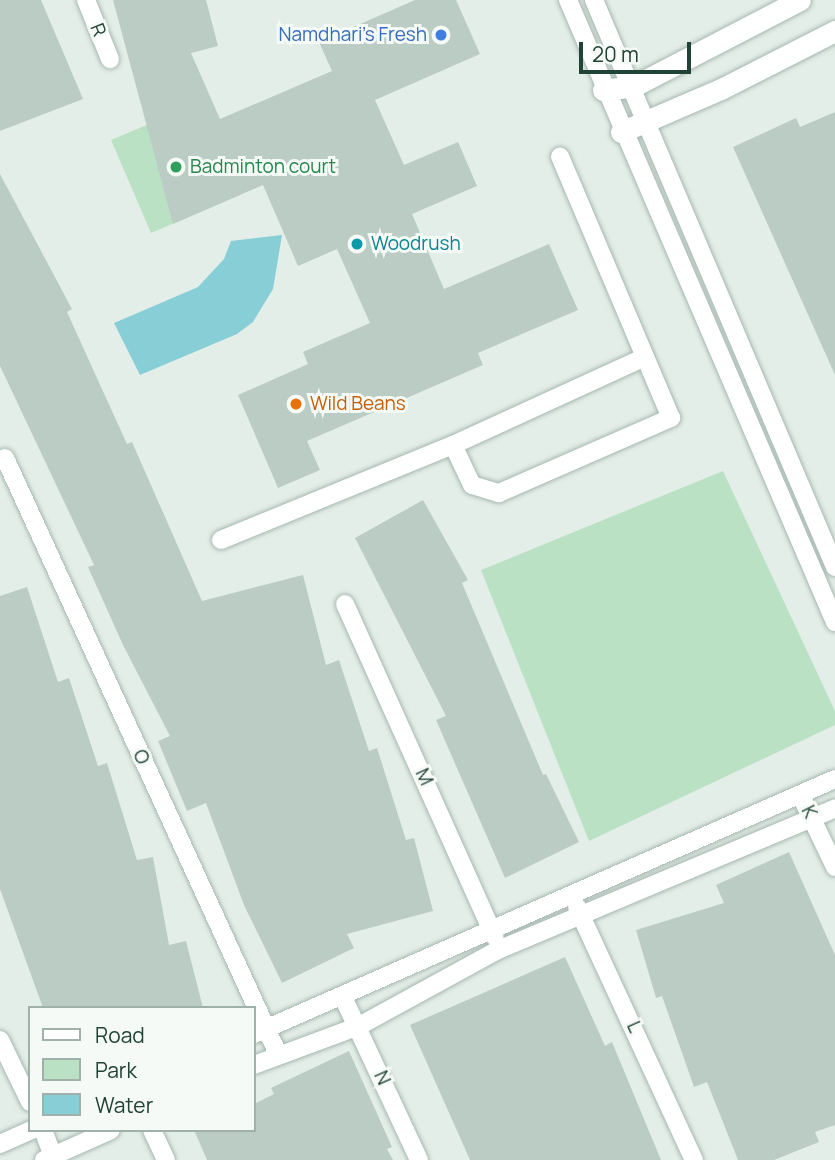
<!DOCTYPE html>
<html>
<head>
<meta charset="utf-8">
<style>
	body { margin:0 }
	#map { position:relative; width:835px; height:1160px; overflow:hidden; background:#e4eee9; font-family:Manrope,sans-serif }
	div>[style] { position:absolute }
	.green>* { inset:0; background:#bbe1c4 }
	.water>* { inset:0; background:#88ced7 }
	.building>* { inset:0; background:#bbccc5 }
	.roads { filter:drop-shadow(0 0 2px #a6b7b0) drop-shadow(0 0 2px #a6b7b0) }
	.lane>* { height:18px; margin:-9px; padding:0 9px; transform-origin:9px; border-radius:9px; background:#fff }
	.street>* { height:21px; margin:-10.5px; padding:0 10.5px; transform-origin:10.5px; border-radius:10.5px; background:#fff }
	.dots>* { width:19px; height:19px; translate:-50% -50%; box-sizing:border-box; border:4px solid #f5faf7; border-radius:50% }
	span { translate:-50% -50%; white-space:nowrap; text-align:center; line-height:1.15; -webkit-text-stroke:6px #f5faf7; paint-order:stroke }
	.street-label { font-size:19px; color:#214237 }
	.shop-label { font-size:19px; color:#366cbe }
	.right { translate:-100% -50%; text-align:right }
	.leisure-label { font-size:19px; color:#27864d }
	.left { translate:0 -50%; text-align:left }
	.culture-label { font-size:19px; color:#0d838f }
	.food-label { font-size:19px; color:#c56008 }
	.legend { position:absolute; left:28px; top:1006px; width:228px; height:126px; box-sizing:border-box; background:#f5faf7; border:2px solid #a0b0aa; margin:0; padding:9px 12px; list-style:none; font-size:21px; color:#214237 }
	.legend li { display:flex; align-items:center; gap:14px; height:35px }
	.legend b { width:35px; border:2px solid #a0b0aa }
	.scale { position:absolute; left:579px; top:42px; width:112px; height:32px; box-sizing:border-box; border:4px solid #214237; border-top:0; padding-left:9px; font-size:21px; line-height:24px; white-space:nowrap; color:#214237; -webkit-text-stroke:5px #f5faf7; paint-order:stroke }
</style>
</head>
<body>
<div id="map">
	<div class="green">
		<div style="clip-path:polygon(201px 102px,240px 195px,151px 233px,111px 140px)"></div>
		<div style="clip-path:polygon(723px 471px,835px 711px,835px 725px,589px 841px,481px 570px)"></div>
	</div>
	<div class="water">
		<div style="clip-path:polygon(282px 235px,273px 289px,253px 322px,237px 334px,140px 375px,114px 323px,198px 287px,224px 259px,231px 241px)"></div>
	</div>
	<div class="building">
		<div style="clip-path:polygon(0 0,41px 0,83px 99px,0 131px)"></div>
		<div style="clip-path:polygon(113px 0,206px 0,218px 46px,191px 53px,220px 119px,332px 71px,319px 42px,415px 0,456px 0,480px 54px,375px 100px,404px 165px,458px 142px,477px 186px,412px 214px,444px 289px,549px 244px,578px 310px,478px 353px,483px 365px,307px 441px,320px 470px,278px 488px,238px 395px,308px 364px,303px 352px,370px 323px,337px 249px,298px 266px,263px 185px,173px 224px)"></div>
		<div style="clip-path:polygon(835px 112px,835px 375px,733px 147px,796px 118px,800px 127px)"></div>
		<div style="clip-path:polygon(0 174px,72px 309px,67px 312px,127px 444px,132px 442px,202px 601px,303px 575px,326px 665px,339px 660px,369px 751px,377px 748px,406px 840px,414px 838px,433px 911px,347px 934px,354px 948px,282px 983px,244px 905px,206px 803px,187px 811px,158px 741px,170px 736px,123px 645px,88px 567px,94px 565px,0 366px)"></div>
		<div style="clip-path:polygon(423px 500px,468px 580px,462px 583px,543px 775px,546px 774px,579px 842px,505px 878px,436px 720px,446px 716px,355px 538px)"></div>
		<div style="clip-path:polygon(27px 587px,58px 682px,69px 678px,98px 766px,107px 763px,137px 860px,153px 857px,169px 945px,186px 941px,203px 1008px,43px 1008px,0 889px,0 596px)"></div>
		<div style="clip-path:polygon(789px 852px,835px 955px,835px 1125px,815px 1132px,819px 1142px,774px 1160px,738px 1160px,707px 1082px,694px 1087px,662px 996px,656px 998px,636px 930px,724px 903px,716px 885px)"></div>
		<div style="clip-path:polygon(565px 957px,605px 1046px,612px 1042px,661px 1160px,470px 1160px,410px 1025px)"></div>
		<div style="clip-path:polygon(349px 1051px,392px 1147px,387px 1149px,393px 1160px,207px 1160px,194px 1130px,254px 1130px,254px 1104px,274px 1094px,271px 1088px)"></div>
	</div>
	<div class="roads">
		<div class="lane">
			<div style="left:86px;top:0;width:64px;rotate:67.9deg"></div>
			<div style="left:568px;top:0;width:677px;rotate:66.77deg"></div>
			<div style="left:594px;top:0;width:616px;rotate:66.97deg"></div>
			<div style="left:453px;top:445px;width:44px;rotate:64.6deg"></div>
			<div style="left:472px;top:485px;width:28px;rotate:17deg"></div>
			<div style="left:499px;top:493px;width:188px;rotate:-23.6deg"></div>
			<div style="left:671px;top:418px;width:284px;rotate:-113deg"></div>
			<div style="left:5px;top:458px;width:656px;rotate:65.39deg"></div>
			<div style="left:221px;top:540px;width:251px;rotate:-22.3deg"></div>
			<div style="left:453px;top:445px;width:211px;rotate:-24.6deg"></div>
			<div style="left:345px;top:604px;width:365px;rotate:65.8deg"></div>
			<div style="left:801px;top:796px;width:79px;rotate:64.4deg"></div>
			<div style="left:577px;top:907px;width:279px;rotate:65.2deg"></div>
			<div style="left:343px;top:997px;width:180px;rotate:65deg"></div>
			<div style="left:254px;top:1034px;width:634px;rotate:-23.7deg"></div>
			<div style="left:0;top:1040px;width:69px;rotate:64.2deg"></div>
			<div style="left:254px;top:1065px;width:112px;rotate:-20.4deg"></div>
			<div style="left:359px;top:1026px;width:158px;rotate:-28.7deg"></div>
			<div style="left:498px;top:950px;width:366px;rotate:-22.8deg"></div>
			<div style="left:43px;top:1130px;width:28px;rotate:69deg"></div>
			<div style="left:152px;top:1130px;width:33px;rotate:65deg"></div>
			<div style="left:0;top:1144px;width:35px;rotate:-24deg"></div>
			<div style="left:44px;top:1160px;width:73px;rotate:-24.1deg"></div>
		</div>
		<div class="street">
			<div style="left:603px;top:90px;width:31px;rotate:-7deg"></div>
			<div style="left:634px;top:86px;width:187px;rotate:-27.4deg"></div>
			<div style="left:621px;top:132px;width:109px;rotate:-23.3deg"></div>
			<div style="left:721px;top:89px;width:128px;rotate:-27deg"></div>
		</div>
	</div>
	<div class="dots">
		<div style="left:441px;top:35px;background:#3f7fe0"></div>
		<div style="left:176px;top:167px;background:#2e9e5b"></div>
		<div style="left:357px;top:244px;background:#0f9aa8"></div>
		<div style="left:296px;top:404px;background:#e8710a"></div>
	</div>
	<div class="street-label">
		<span style="left:98px;top:30px;rotate:68deg">R</span>
		<span style="left:141px;top:757px;rotate:66deg">O</span>
		<span style="left:424px;top:777px;rotate:65deg">M</span>
		<span style="left:809px;top:812px;rotate:63deg">K</span>
		<span style="left:634px;top:1027px;rotate:66deg">L</span>
		<span style="left:382px;top:1078px;rotate:66deg">N</span>
	</div>
	<div class="shop-label">
		<span class="right" style="left:427px;top:35px">Namdhari's Fresh</span>
	</div>
	<div class="leisure-label">
		<span class="left" style="left:190px;top:167px">Badminton court</span>
	</div>
	<div class="culture-label">
		<span class="left" style="left:371px;top:244px">Woodrush</span>
	</div>
	<div class="food-label">
		<span class="left" style="left:310px;top:404px">Wild Beans</span>
	</div>
	<ul class="legend">
	<li><b style="height:9px;background:#fff"></b>Road</li>
	<li><b style="height:19px;background:#bbe1c4"></b>Park</li>
	<li><b style="height:19px;background:#88ced7"></b>Water</li>
	</ul>
	<div class="scale">20 m</div>
</div>
</body>
</html>
